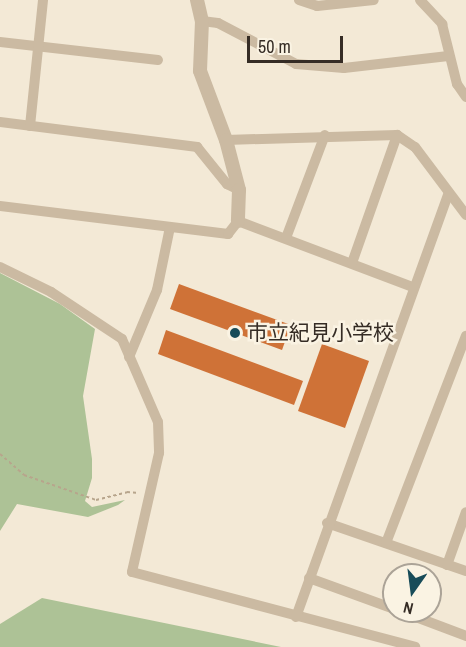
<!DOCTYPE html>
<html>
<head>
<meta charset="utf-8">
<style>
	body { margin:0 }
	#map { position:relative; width:466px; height:647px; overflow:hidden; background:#f3e9d6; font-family:"Archivo Narrow","Noto Sans JP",sans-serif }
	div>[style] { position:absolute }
	.green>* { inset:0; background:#adc296 }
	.building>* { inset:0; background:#cf7237 }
	.path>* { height:2px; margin-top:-1px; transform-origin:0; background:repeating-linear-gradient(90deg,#b7a58c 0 3px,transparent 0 6px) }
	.minor>* { height:10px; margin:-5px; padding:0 5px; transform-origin:5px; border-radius:5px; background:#cbbaa2 }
	.tertiary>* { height:14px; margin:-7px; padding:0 7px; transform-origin:7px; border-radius:7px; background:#cbbaa2 }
	.dots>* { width:16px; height:16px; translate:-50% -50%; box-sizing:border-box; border:3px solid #faf3e3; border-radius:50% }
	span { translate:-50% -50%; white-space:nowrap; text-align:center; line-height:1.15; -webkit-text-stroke:5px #faf3e3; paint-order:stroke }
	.poi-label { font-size:21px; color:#352c25 }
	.left { translate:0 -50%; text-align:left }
	.north { position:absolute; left:382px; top:563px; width:60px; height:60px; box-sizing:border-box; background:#faf3e3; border:2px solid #aba397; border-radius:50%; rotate:194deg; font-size:16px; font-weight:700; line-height:24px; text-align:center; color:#352c25 }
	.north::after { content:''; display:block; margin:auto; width:21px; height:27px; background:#184c59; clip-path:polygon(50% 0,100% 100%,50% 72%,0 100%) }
	.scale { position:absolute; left:247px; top:36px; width:96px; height:27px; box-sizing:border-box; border:3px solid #352c25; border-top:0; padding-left:8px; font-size:18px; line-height:21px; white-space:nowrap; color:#352c25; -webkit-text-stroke:4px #faf3e3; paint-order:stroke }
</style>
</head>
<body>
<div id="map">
	<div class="green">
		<div style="clip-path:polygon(0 273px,60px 304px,95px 329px,83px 396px,92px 459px,92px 478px,85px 501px,92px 507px,125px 500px,118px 505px,88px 517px,17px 504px,0 531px)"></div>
		<div style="clip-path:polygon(42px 598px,281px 647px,0 647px,0 624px)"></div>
	</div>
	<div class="building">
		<div style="clip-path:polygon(179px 284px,291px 325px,282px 350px,170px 309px)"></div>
		<div style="clip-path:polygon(166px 330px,303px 381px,294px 405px,158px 354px)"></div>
		<div style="clip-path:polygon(322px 344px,369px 361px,345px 428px,298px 411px)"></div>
	</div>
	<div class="path">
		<div style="left:0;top:454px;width:32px;rotate:41deg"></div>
		<div style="left:24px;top:475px;width:76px;rotate:19.1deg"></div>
		<div style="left:96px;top:500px;width:32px;rotate:-14deg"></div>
		<div style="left:127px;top:492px;width:12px;rotate:5deg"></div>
	</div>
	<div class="minor">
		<div style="left:299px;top:0;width:19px;rotate:18deg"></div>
		<div style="left:317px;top:6px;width:57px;rotate:-6deg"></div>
		<div style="left:420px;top:0;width:33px;rotate:47deg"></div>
		<div style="left:442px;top:24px;width:62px;rotate:76deg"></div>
		<div style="left:457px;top:84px;width:16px;rotate:55deg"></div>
		<div style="left:202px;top:21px;width:16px;rotate:7deg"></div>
		<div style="left:218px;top:23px;width:88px;rotate:27.7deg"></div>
		<div style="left:296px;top:64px;width:48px;rotate:4.8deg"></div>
		<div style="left:344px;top:68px;width:105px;rotate:-6.6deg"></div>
		<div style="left:0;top:42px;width:159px;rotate:6.5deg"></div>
		<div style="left:0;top:122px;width:199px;rotate:7.2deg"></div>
		<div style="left:197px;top:147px;width:48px;rotate:51deg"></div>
		<div style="left:227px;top:184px;width:13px;rotate:27deg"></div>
		<div style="left:30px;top:126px;width:127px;rotate:-84.1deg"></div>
		<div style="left:226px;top:140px;width:171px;rotate:-1.7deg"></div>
		<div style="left:397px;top:135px;width:22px;rotate:34deg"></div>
		<div style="left:415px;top:147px;width:85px;rotate:53.1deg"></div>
		<div style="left:0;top:206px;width:230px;rotate:7deg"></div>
		<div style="left:228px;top:234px;width:16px;rotate:-52deg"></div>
		<div style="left:238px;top:221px;width:187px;rotate:20.7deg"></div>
		<div style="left:286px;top:238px;width:110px;rotate:-69.3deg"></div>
		<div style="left:352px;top:263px;width:136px;rotate:-70.6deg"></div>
		<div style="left:0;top:267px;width:57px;rotate:26.1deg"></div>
		<div style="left:51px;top:292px;width:85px;rotate:33.5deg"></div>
		<div style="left:122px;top:339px;width:90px;rotate:66.6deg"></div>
		<div style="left:158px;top:422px;width:31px;rotate:88deg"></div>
		<div style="left:159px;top:453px;width:122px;rotate:102.8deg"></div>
		<div style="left:132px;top:572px;width:293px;rotate:14.8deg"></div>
		<div style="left:129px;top:357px;width:73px;rotate:-67.3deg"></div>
		<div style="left:157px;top:290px;width:64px;rotate:-78.3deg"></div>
		<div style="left:327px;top:523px;width:147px;rotate:19.1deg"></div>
		<div style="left:386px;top:543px;width:222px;rotate:-68.9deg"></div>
		<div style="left:447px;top:565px;width:56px;rotate:-70.3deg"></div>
		<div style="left:309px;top:578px;width:90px;rotate:20deg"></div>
		<div style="left:400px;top:611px;width:71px;rotate:20.7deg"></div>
		<div style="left:296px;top:617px;width:451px;rotate:-70.2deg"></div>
	</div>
	<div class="tertiary">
		<div style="left:197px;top:0;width:22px;rotate:77deg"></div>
		<div style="left:202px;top:21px;width:50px;rotate:92.3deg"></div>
		<div style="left:200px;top:71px;width:74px;rotate:69.4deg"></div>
		<div style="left:226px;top:140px;width:52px;rotate:75.4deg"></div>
		<div style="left:239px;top:190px;width:31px;rotate:92deg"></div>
	</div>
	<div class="dots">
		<div style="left:235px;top:333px;background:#184c59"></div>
	</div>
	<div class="poi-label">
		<span class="left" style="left:247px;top:333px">市立紀見小学校</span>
	</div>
	<div class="north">N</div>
	<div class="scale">50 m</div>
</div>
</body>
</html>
